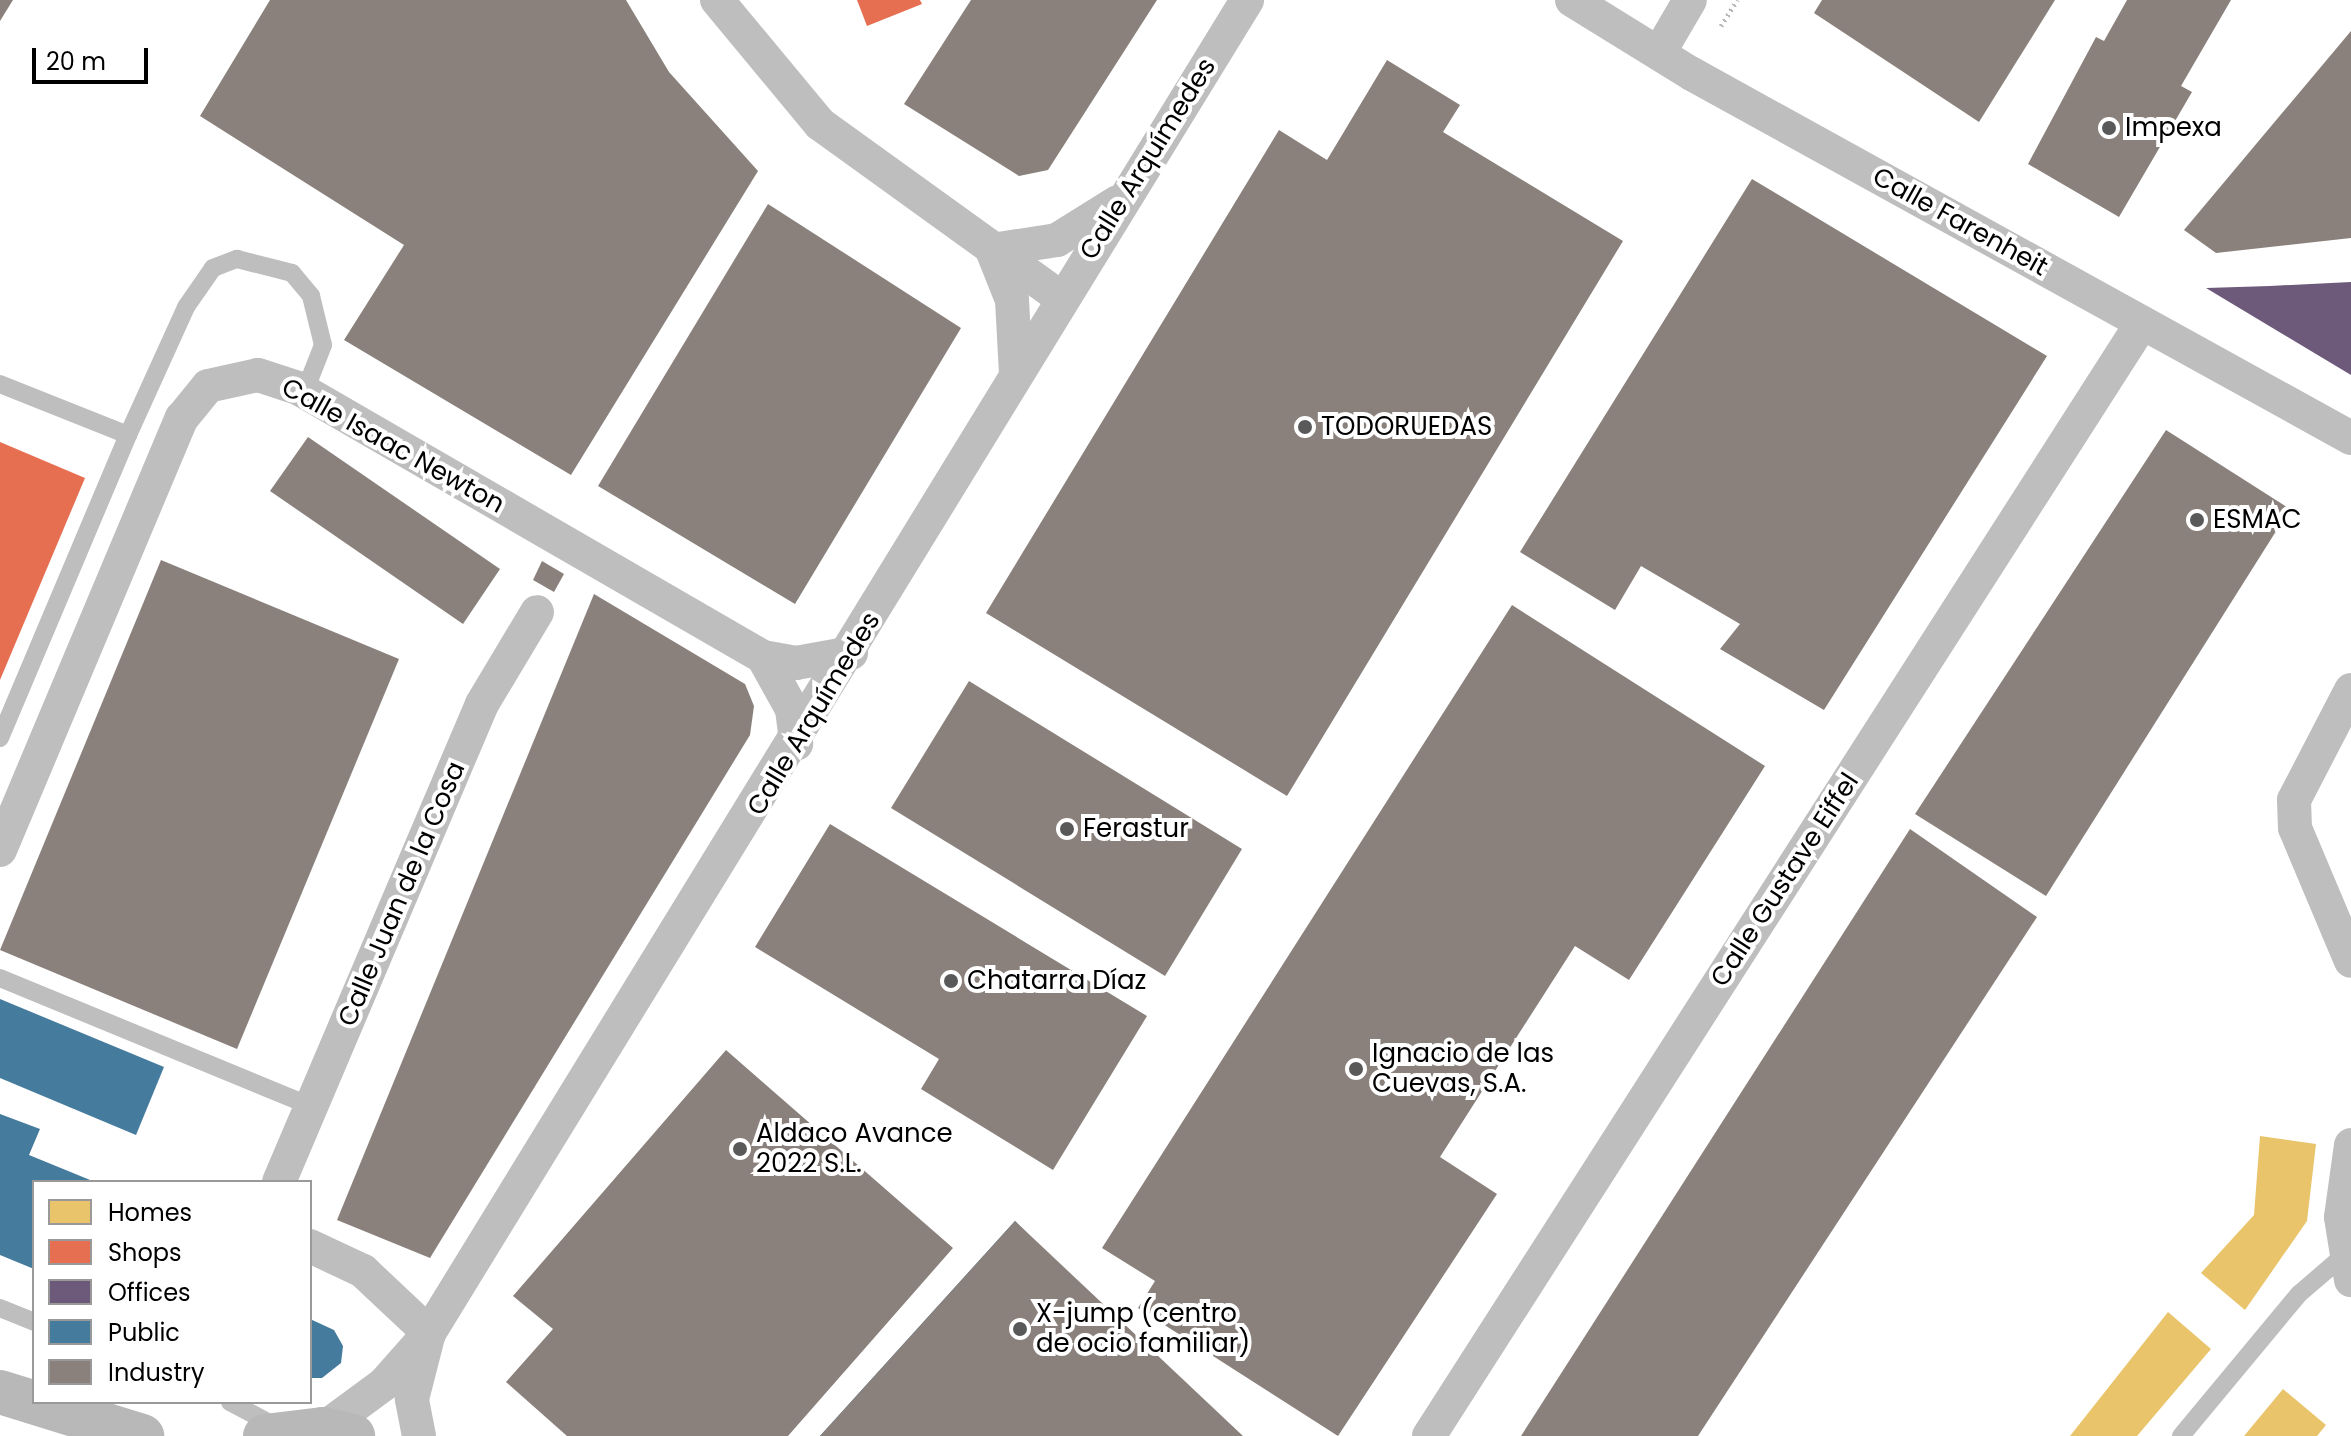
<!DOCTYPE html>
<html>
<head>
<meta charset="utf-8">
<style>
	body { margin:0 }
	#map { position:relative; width:2351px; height:1436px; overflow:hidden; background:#fff; font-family:Poppins,sans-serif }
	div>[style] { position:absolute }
	.homes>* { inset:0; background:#e9c46a }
	.shops>* { inset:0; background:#e76f51 }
	.offices>* { inset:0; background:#6d597a }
	.public>* { inset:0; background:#457b9d }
	.industry>* { inset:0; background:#8a817c }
	.path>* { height:5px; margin-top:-2.5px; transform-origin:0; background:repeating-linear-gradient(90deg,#b9b9b9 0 2px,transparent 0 6px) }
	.lane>* { height:18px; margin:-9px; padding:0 9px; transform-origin:9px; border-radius:9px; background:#bebebe }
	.street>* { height:34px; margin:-17px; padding:0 17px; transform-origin:17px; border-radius:17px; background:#bebebe }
	.secondary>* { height:44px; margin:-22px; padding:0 22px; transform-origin:22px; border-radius:22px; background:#b8b8b8 }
	.dots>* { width:22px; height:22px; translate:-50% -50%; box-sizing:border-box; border:4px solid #fff; border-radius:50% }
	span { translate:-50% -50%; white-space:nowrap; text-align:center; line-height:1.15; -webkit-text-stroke:8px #fff; paint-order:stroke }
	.poi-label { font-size:26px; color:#000 }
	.left { translate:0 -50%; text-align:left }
	.street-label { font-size:26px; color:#000 }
	.legend { position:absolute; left:32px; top:1180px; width:280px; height:224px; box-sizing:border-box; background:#fff; border:2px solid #999; margin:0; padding:10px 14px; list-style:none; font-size:24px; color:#000 }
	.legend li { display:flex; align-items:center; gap:16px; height:40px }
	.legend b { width:40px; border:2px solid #999 }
	.scale { position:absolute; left:32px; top:48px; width:116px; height:36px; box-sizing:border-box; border:4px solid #000; border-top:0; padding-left:10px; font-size:24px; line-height:28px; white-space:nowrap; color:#000; -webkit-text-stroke:6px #fff; paint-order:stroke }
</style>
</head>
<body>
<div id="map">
	<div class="homes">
		<div style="clip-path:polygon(2260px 1136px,2316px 1144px,2307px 1221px,2245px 1310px,2201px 1273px,2254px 1215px)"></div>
		<div style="clip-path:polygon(2168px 1312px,2211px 1349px,2137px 1436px,2070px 1436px)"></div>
		<div style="clip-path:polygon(2283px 1389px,2326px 1425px,2317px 1436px,2244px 1436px)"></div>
	</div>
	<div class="shops">
		<div style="clip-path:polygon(857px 0,920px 0,922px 4px,867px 26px)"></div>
		<div style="clip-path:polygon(0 442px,85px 478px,0 680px)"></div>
	</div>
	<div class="offices">
		<div style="clip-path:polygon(2351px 282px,2351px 375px,2206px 288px,2270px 286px)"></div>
	</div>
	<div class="public">
		<div style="clip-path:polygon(0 999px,164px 1067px,136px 1135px,0 1078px)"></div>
		<div style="clip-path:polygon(0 1114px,40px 1129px,29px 1155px,95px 1182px,34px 1182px,34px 1269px,0 1255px)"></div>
		<div style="clip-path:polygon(1015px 1221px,1229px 1436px,820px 1436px)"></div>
		<div style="clip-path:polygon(310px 1319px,334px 1330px,343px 1346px,341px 1363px,322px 1378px,310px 1378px)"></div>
	</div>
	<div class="industry">
		<div style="clip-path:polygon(0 0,13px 0,0 21px)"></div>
		<div style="clip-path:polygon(270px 0,626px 0,669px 72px,758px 171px,571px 475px,344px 340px,404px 245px,200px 116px)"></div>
		<div style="clip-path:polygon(971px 0,1157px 0,1048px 170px,1019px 176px,904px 104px)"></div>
		<div style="clip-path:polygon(1822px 0,2055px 0,1979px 122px,1814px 13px)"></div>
		<div style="clip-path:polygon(2127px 0,2231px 0,2181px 86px,2192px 92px,2119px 217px,2028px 164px,2096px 37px,2104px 41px)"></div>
		<div style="clip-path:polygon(2351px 31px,2351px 238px,2216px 253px,2184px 230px)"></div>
		<div style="clip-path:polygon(1387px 60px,1460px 105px,1443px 132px,1623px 241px,1287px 796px,986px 613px,1279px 130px,1327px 160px)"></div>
		<div style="clip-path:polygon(1752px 179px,2047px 356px,1824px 710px,1720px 649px,1740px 624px,1641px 566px,1615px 610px,1520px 552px)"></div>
		<div style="clip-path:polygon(768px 204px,961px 328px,795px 604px,598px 486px)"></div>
		<div style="clip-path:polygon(2166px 430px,2290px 509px,2046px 896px,1915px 814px)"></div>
		<div style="clip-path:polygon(308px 437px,500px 569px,463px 624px,270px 491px)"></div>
		<div style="clip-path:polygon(161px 560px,399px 659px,237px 1049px,0 950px)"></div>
		<div style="clip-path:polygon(542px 561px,564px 574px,554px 592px,533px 580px)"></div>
		<div style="clip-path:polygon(594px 594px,745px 684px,754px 706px,750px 735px,430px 1258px,337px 1220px)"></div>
		<div style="clip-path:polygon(1512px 605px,1765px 766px,1629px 980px,1575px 946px,1440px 1157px,1497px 1194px,1338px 1436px,1138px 1308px,1155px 1281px,1102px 1248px)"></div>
		<div style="clip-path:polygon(969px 681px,1242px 849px,1165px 976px,891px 808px)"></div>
		<div style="clip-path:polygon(830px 824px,1147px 1016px,1053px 1170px,921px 1089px,939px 1059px,755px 947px)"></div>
		<div style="clip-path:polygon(1910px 829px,2037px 917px,1698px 1436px,1521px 1436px)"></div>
		<div style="clip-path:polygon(726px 1050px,953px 1248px,788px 1436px,567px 1436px,506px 1382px,553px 1329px,513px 1296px)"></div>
		<div style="clip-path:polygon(1015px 1221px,1243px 1436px,820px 1436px)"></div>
	</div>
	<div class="path">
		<div style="left:1721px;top:26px;width:31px;rotate:-58deg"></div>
	</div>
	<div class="lane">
		<div style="left:0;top:384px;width:138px;rotate:21.7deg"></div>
		<div style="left:128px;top:435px;width:329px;rotate:112.9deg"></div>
		<div style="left:128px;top:435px;width:141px;rotate:-65.6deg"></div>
		<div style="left:186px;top:307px;width:47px;rotate:-55.3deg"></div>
		<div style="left:213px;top:268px;width:26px;rotate:-21deg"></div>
		<div style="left:237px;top:259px;width:57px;rotate:14.3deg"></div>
		<div style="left:292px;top:273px;width:30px;rotate:50deg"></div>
		<div style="left:311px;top:296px;width:50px;rotate:76.2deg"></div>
		<div style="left:323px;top:345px;width:49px;rotate:111.4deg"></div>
		<div style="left:0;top:978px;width:336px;rotate:22.4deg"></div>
		<div style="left:0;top:1308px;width:37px;rotate:22deg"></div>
		<div style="left:230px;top:1402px;width:53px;rotate:28deg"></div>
		<div style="left:2181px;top:1436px;width:185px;rotate:-50.3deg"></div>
		<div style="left:2299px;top:1294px;width:57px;rotate:-40.7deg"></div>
	</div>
	<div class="street">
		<div style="left:717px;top:0;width:161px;rotate:50.3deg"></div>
		<div style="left:820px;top:124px;width:297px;rotate:35.8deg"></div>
		<div style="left:1572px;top:0;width:141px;rotate:31.7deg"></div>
		<div style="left:1692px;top:74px;width:753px;rotate:28.91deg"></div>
		<div style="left:1659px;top:53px;width:61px;rotate:-59.7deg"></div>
		<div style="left:992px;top:250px;width:66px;rotate:-8.7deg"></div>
		<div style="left:1057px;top:240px;width:70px;rotate:-32.1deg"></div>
		<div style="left:992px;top:250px;width:54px;rotate:68.2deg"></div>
		<div style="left:1012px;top:300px;width:73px;rotate:86.9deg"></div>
		<div style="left:763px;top:657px;width:60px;rotate:60.9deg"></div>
		<div style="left:792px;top:709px;width:35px;rotate:83deg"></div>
		<div style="left:2351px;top:690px;width:124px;rotate:117.4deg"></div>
		<div style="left:2294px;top:800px;width:28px;rotate:88deg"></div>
		<div style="left:2295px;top:828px;width:144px;rotate:67.2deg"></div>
		<div style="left:0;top:850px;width:469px;rotate:-67.2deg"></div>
		<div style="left:182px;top:418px;width:41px;rotate:-50.9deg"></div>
		<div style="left:208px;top:386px;width:51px;rotate:-12.4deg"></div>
		<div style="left:258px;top:375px;width:42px;rotate:18deg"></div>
		<div style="left:298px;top:388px;width:537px;rotate:30.05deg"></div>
		<div style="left:763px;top:657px;width:34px;rotate:10deg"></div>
		<div style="left:796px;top:663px;width:56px;rotate:-10.3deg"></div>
		<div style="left:2351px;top:1145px;width:73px;rotate:97.9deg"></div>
		<div style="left:2341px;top:1217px;width:64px;rotate:81deg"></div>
		<div style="left:279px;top:1182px;width:519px;rotate:-66.99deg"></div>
		<div style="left:482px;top:704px;width:107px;rotate:-59.1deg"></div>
		<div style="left:310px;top:1246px;width:59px;rotate:25.3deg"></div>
		<div style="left:363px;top:1271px;width:91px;rotate:43.2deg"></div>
		<div style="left:323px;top:1429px;width:76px;rotate:-36.4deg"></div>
		<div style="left:384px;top:1384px;width:60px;rotate:-48.4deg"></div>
		<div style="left:419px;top:1436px;width:38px;rotate:-101deg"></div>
		<div style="left:412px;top:1399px;width:68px;rotate:-75.6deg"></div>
		<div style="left:429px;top:1333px;width:1564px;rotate:-58.46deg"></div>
		<div style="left:1429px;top:1436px;width:1322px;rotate:-57.36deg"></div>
	</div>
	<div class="secondary">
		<div style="left:0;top:1392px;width:149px;rotate:17.2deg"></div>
		<div style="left:265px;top:1436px;width:58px;rotate:-6.9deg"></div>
		<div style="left:323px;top:1429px;width:31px;rotate:13deg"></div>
	</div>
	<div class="dots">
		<div style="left:2109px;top:128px;background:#595959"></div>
		<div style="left:1305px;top:427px;background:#595959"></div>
		<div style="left:2197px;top:520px;background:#595959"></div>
		<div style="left:1067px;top:829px;background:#595959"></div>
		<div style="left:951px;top:981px;background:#595959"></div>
		<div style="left:1356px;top:1069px;background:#595959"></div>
		<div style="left:740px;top:1149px;background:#595959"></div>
		<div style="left:1020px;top:1329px;background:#595959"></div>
	</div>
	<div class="poi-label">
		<span class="left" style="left:2125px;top:128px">Impexa</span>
		<span class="left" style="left:1321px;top:427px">TODORUEDAS</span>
		<span class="left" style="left:2213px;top:520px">ESMAC</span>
		<span class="left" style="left:1083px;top:829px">Ferastur</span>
		<span class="left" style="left:967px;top:981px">Chatarra Díaz</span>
		<span class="left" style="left:1372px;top:1069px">Ignacio de las<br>Cuevas, S.A.</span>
		<span class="left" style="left:756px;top:1149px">Aldaco Avance<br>2022 S.L.</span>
		<span class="left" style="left:1036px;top:1329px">X-jump (centro<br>de ocio familiar)</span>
	</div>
	<div class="street-label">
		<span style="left:1148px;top:159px;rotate:-58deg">Calle Arquímedes</span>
		<span style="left:1960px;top:222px;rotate:29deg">Calle Farenheit</span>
		<span style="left:393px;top:446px;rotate:29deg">Calle Isaac Newton</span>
		<span style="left:814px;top:714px;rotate:-59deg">Calle Arquímedes</span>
		<span style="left:1785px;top:880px;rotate:-57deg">Calle Gustave Eiffel</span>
		<span style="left:402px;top:894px;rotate:-67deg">Calle Juan de la Cosa</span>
	</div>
	<ul class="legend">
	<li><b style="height:22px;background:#e9c46a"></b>Homes</li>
	<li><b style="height:22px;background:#e76f51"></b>Shops</li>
	<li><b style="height:22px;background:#6d597a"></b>Offices</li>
	<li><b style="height:22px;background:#457b9d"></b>Public</li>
	<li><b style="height:22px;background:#8a817c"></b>Industry</li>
	</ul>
	<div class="scale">20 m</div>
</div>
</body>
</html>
